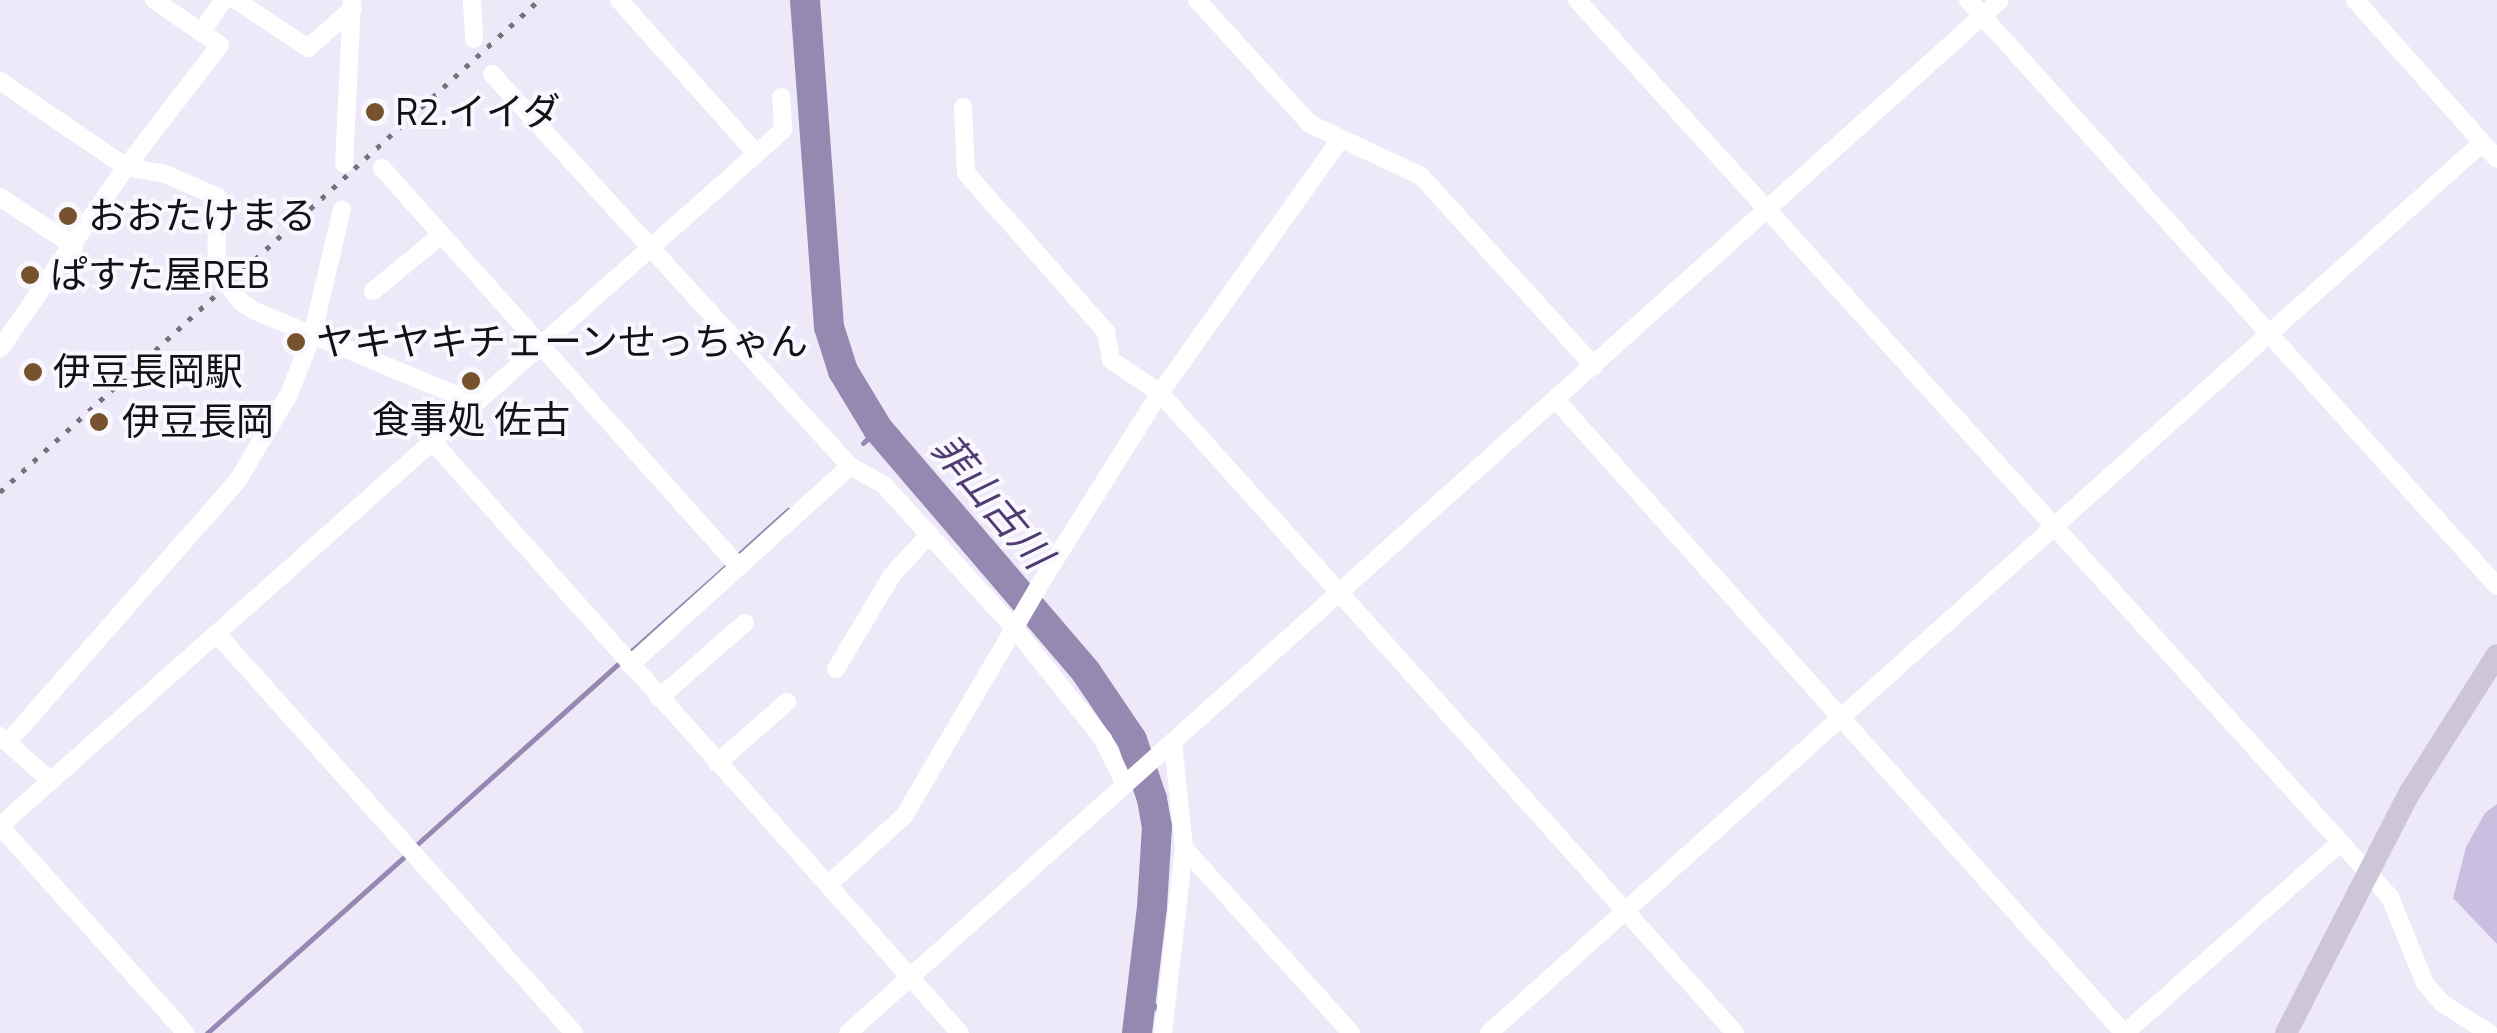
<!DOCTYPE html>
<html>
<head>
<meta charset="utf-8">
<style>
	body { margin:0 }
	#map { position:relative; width:2497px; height:1033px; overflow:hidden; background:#eee9f9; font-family:"Titillium Web","Noto Sans JP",sans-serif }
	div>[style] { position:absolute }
	.green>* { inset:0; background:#cabfe1 }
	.stream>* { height:5px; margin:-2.5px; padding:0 2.5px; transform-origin:2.5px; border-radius:2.5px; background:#9689b1 }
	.river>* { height:30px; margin:-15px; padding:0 15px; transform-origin:15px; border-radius:15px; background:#9689b1 }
	.street>* { height:18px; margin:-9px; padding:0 9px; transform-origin:9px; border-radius:9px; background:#fff }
	.secondary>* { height:22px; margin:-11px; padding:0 11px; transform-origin:11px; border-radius:11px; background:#cdc6d9 }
	.rail>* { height:5px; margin-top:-2.5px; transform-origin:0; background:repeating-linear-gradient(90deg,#75727c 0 5px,transparent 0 15px) }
	.dots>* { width:28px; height:28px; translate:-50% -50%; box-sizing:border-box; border:5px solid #faf8ff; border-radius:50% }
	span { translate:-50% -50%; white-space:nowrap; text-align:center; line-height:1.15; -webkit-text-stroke:8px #faf8ff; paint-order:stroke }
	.poi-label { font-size:38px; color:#121116 }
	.left { translate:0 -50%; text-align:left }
	.water-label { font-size:40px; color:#503c71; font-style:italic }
</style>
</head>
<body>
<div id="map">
	<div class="green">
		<div style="clip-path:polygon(2497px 804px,2497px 944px,2453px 898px,2466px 847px,2485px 813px)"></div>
	</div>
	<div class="stream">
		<div style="left:863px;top:443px;width:21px;rotate:-43deg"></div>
		<div style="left:737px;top:556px;width:69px;rotate:-42deg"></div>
		<div style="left:629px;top:653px;width:134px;rotate:-41.7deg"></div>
		<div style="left:414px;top:847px;width:278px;rotate:-41.9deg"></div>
		<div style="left:1143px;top:992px;width:26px;rotate:50deg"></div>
		<div style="left:207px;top:1033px;width:267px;rotate:-41.8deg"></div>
	</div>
	<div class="river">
		<div style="left:805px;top:0;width:328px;rotate:85.8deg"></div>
		<div style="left:829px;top:327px;width:46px;rotate:72.3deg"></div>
		<div style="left:843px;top:371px;width:68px;rotate:58.9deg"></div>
		<div style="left:878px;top:429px;width:320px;rotate:49.4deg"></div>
		<div style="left:1086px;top:672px;width:82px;rotate:55.9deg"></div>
		<div style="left:1132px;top:740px;width:62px;rotate:71.3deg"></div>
		<div style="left:1152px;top:799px;width:28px;rotate:80deg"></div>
		<div style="left:1157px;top:827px;width:80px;rotate:93.6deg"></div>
		<div style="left:1152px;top:907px;width:127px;rotate:96.8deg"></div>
	</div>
	<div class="street">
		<div style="left:236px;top:0;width:87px;rotate:33.7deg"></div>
		<div style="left:308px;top:48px;width:60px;rotate:-41.6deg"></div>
		<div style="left:472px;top:0;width:39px;rotate:87deg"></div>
		<div style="left:619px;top:0;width:204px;rotate:48.2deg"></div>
		<div style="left:1197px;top:0;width:168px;rotate:47.7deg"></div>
		<div style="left:1310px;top:124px;width:123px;rotate:25.1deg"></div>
		<div style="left:1421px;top:176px;width:257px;rotate:47.7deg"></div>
		<div style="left:1577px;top:0;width:1211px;rotate:47.81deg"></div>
		<div style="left:2390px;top:897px;width:93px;rotate:67.9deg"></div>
		<div style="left:2425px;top:983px;width:26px;rotate:50deg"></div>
		<div style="left:2442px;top:1003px;width:56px;rotate:32.6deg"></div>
		<div style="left:1968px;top:0;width:789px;rotate:47.93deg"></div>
		<div style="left:2355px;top:0;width:213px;rotate:48.2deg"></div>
		<div style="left:202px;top:31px;width:38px;rotate:-55deg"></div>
		<div style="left:492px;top:74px;width:531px;rotate:47.6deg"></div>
		<div style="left:850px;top:466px;width:39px;rotate:29deg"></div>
		<div style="left:884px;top:485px;width:196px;rotate:47.7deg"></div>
		<div style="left:1016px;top:630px;width:139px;rotate:51.4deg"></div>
		<div style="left:1103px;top:739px;width:51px;rotate:64.4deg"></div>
		<div style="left:0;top:81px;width:153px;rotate:34.3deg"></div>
		<div style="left:126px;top:167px;width:40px;rotate:10deg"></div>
		<div style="left:165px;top:174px;width:58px;rotate:23.5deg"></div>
		<div style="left:218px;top:197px;width:72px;rotate:91.6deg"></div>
		<div style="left:216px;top:269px;width:41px;rotate:52.9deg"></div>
		<div style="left:241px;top:302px;width:17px;rotate:33deg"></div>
		<div style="left:255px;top:311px;width:238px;rotate:22.7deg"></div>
		<div style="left:963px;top:107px;width:66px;rotate:87.4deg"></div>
		<div style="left:966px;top:173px;width:212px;rotate:48.6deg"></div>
		<div style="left:1106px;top:332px;width:28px;rotate:80deg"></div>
		<div style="left:1111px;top:360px;width:59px;rotate:34deg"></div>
		<div style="left:1160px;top:393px;width:860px;rotate:48.06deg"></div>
		<div style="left:344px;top:164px;width:164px;rotate:-87.2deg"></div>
		<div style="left:382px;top:168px;width:535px;rotate:48.18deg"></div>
		<div style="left:0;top:197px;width:89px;rotate:33.5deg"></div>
		<div style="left:373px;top:291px;width:87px;rotate:-39.4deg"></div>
		<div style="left:0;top:349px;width:221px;rotate:-55.3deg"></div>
		<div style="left:126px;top:167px;width:154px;rotate:-52.4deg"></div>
		<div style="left:220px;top:45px;width:80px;rotate:-145.7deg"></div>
		<div style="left:1556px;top:400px;width:850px;rotate:48.1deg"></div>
		<div style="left:433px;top:442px;width:792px;rotate:48.28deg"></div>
		<div style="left:217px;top:634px;width:535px;rotate:48.18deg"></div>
		<div style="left:630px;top:665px;width:297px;rotate:-42.1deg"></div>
		<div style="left:836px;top:669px;width:109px;rotate:-59.2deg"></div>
		<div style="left:892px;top:575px;width:53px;rotate:-47.3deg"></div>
		<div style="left:659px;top:698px;width:114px;rotate:-41.1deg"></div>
		<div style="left:0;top:736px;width:68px;rotate:41.4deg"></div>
		<div style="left:8px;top:742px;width:349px;rotate:-48.7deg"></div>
		<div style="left:238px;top:480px;width:100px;rotate:-59.3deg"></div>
		<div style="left:289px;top:394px;width:62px;rotate:-68.4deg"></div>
		<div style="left:312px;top:336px;width:130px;rotate:-76.7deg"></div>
		<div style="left:1173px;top:742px;width:107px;rotate:84.1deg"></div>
		<div style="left:1184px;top:848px;width:249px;rotate:47.9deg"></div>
		<div style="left:717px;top:763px;width:93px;rotate:-41.1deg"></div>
		<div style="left:0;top:826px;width:1048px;rotate:-41.63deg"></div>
		<div style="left:783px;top:130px;width:33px;rotate:-93deg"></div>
		<div style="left:0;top:826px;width:278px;rotate:48.1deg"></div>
		<div style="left:829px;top:884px;width:101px;rotate:-42.2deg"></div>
		<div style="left:904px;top:816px;width:278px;rotate:-59.6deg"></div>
		<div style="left:1045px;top:576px;width:216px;rotate:-57.9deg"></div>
		<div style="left:1160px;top:393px;width:310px;rotate:-54.6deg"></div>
		<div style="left:848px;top:1033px;width:1547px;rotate:-41.88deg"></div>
		<div style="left:1163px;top:1033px;width:186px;rotate:-83.5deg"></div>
		<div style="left:1489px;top:1033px;width:1333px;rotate:-41.87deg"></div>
		<div style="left:2125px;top:1033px;width:286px;rotate:-41.5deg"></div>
	</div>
	<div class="secondary">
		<div style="left:2286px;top:1033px;width:271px;rotate:-62.8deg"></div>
		<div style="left:2410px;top:792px;width:162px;rotate:-57.6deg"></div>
	</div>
	<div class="rail">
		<div style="left:0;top:492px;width:730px;rotate:-42.39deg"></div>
	</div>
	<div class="dots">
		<div style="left:375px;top:112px;background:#76532c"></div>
		<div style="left:68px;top:216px;background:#76532c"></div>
		<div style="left:30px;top:275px;background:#76532c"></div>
		<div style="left:296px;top:342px;background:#76532c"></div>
		<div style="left:33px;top:372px;background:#76532c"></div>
		<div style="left:471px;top:381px;background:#76532c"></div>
		<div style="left:99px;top:422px;background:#76532c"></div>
	</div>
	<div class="poi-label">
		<span class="left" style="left:395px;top:112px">R2.イイダ</span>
		<span class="left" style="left:88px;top:216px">おおたけまる</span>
		<span class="left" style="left:50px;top:275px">ぱすた屋REB</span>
		<span class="left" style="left:316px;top:342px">ヤキヤキチェーンせっちゃん</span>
		<span class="left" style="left:53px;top:372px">伊豆長岡駅</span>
		<span style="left:471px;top:420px">食事処 佐古</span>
		<span class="left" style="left:122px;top:422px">伊豆長岡</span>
	</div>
	<div class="water-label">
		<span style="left:992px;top:501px;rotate:50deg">菲山古川</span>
	</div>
</div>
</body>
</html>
